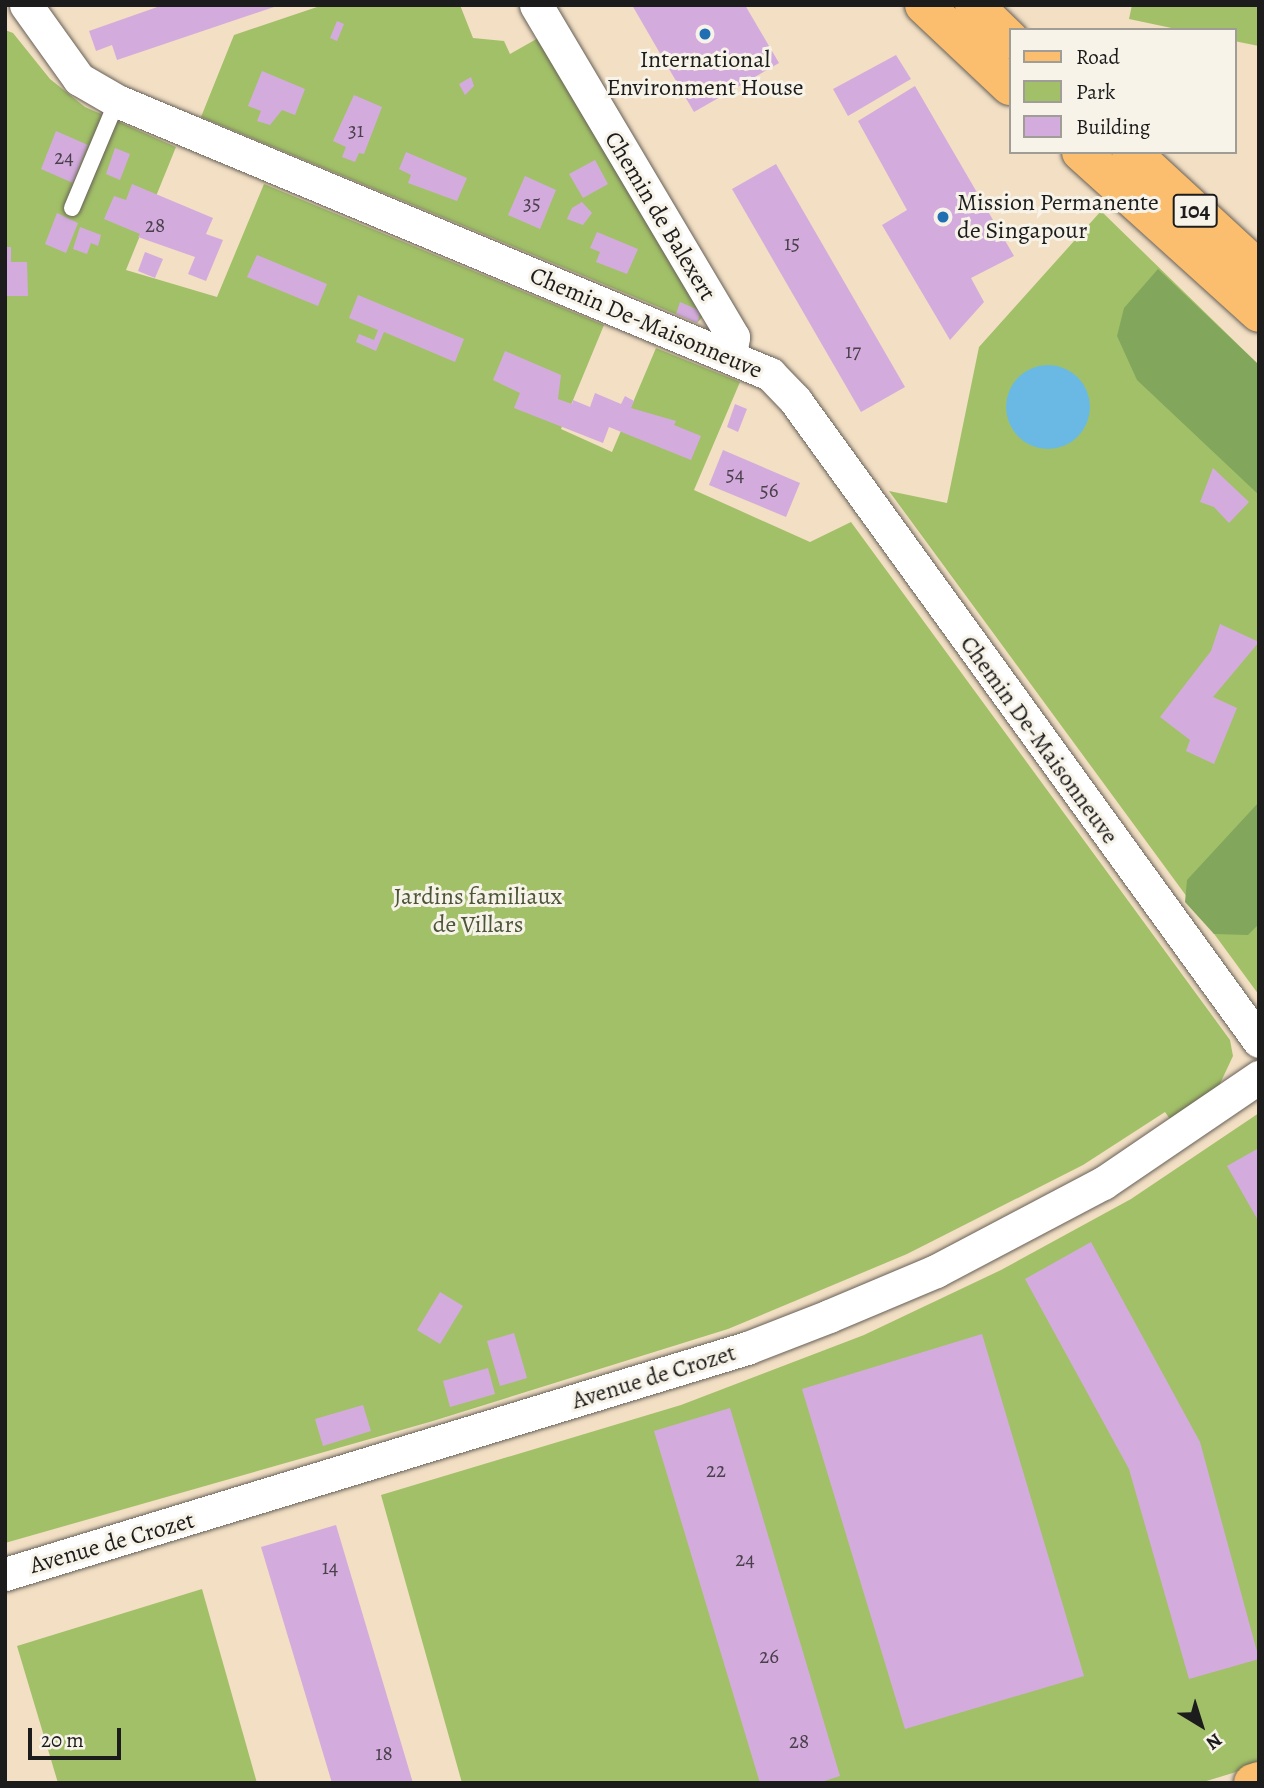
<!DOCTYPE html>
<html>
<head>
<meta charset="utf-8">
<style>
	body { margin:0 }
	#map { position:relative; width:1264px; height:1788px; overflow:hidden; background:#f2dfc4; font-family:Alegreya,serif }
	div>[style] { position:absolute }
	.green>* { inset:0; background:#a2c068 }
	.forest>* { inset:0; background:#81a65c }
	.water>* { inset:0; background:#69b9e4 }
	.round { border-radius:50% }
	.building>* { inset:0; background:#d3acdd }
	.roads { filter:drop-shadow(0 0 2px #676057) drop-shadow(0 0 2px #676057) }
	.lane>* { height:16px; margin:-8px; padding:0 8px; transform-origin:8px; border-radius:8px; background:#fff }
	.street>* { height:33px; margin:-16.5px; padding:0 16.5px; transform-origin:16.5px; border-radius:16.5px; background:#fff }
	.primary>* { height:38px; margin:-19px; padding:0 19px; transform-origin:19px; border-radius:19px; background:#fbbe6e }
	.dots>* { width:19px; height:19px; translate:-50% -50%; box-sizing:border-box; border:4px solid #f7f3e8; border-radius:50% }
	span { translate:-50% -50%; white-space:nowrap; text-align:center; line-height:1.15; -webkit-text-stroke:6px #f7f3e8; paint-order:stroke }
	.number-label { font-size:21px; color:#4a404c }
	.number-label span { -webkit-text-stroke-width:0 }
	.shield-label span { padding:2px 5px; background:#f7f3e8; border:2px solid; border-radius:5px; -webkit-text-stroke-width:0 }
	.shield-label { font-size:23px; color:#1c1c1c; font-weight:700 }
	.poi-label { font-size:24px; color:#1c1c1c }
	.left { translate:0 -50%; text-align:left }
	.street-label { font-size:24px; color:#1c1c1c }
	.park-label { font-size:24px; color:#4b5537 }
	.frame { position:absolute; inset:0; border:7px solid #1c1c1c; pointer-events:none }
	.legend { position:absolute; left:1009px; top:28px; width:228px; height:126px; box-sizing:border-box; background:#f7f3e8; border:2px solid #9f9d96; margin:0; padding:9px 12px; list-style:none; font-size:21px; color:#1c1c1c }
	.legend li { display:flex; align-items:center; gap:14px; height:35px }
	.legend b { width:35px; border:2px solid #9f9d96 }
	.north { position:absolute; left:1166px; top:1690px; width:70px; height:70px; -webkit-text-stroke:5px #f7f3e8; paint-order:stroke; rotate:142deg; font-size:19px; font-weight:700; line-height:28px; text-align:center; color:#1c1c1c }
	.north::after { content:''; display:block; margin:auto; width:24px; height:32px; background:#1c1c1c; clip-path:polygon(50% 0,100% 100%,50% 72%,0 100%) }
	.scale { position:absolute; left:28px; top:1728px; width:93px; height:32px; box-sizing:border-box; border:4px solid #1c1c1c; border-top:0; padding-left:9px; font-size:21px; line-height:24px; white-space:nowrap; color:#1c1c1c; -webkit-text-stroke:5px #f7f3e8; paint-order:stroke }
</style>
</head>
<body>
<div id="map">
	<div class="green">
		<div style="clip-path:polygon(323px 5px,460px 5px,473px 38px,504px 41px,510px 54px,540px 37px,706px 313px,697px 323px,201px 117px,234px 35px)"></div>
		<div style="clip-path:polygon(1132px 5px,1259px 5px,1259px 46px,1234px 41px,1234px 30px,1181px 30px,1129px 19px)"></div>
		<div style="clip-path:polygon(5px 30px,13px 33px,50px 79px,85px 107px,176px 147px,126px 270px,217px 297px,264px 184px,604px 325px,561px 429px,612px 452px,656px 348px,740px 382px,694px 490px,810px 542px,851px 522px,1230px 1040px,1233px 1056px,1218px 1088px,1172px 1122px,1165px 1112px,1083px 1165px,907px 1254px,728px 1329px,433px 1421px,5px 1543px)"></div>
		<div style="clip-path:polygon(1101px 211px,1259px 365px,1259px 995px,889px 491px,947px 503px,979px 347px)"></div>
		<div style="clip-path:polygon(1259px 1113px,1259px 1765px,1200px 1783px,462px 1783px,381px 1495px,681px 1405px,864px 1335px,1001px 1270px,1131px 1199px)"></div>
		<div style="clip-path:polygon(202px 1589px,257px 1783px,58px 1783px,17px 1646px)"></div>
	</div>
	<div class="forest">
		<div style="clip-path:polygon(1158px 269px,1259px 365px,1259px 495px,1137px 380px,1117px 336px,1124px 308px)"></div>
		<div style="clip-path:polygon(1259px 802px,1259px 924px,1248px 935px,1214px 934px,1185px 902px,1187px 880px)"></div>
	</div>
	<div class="water">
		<div class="round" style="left:1006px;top:365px;width:84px;height:84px"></div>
	</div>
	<div class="building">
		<div style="clip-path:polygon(163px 5px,277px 5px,277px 6px,117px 60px,112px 45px,96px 51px,89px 31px)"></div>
		<div style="clip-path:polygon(632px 5px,745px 5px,779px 63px,694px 112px)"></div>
		<div style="clip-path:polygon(337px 21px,344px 24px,337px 41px,330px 38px)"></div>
		<div style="clip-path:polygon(896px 55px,911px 79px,848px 116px,833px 89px)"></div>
		<div style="clip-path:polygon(262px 71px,305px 89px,295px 115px,282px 110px,270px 125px,257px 121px,261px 111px,248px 106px)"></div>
		<div style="clip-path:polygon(471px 77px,474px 86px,465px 95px,459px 84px)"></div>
		<div style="clip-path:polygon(915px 86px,1014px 256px,971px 278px,984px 302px,950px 340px,882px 225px,907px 210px,858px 121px)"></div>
		<div style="clip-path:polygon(354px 95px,382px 107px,364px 154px,359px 153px,355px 162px,342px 157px,346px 147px,333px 141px)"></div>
		<div style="clip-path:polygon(56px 131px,88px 145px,73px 183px,41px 169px)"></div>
		<div style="clip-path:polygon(115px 148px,130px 154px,120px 180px,106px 174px)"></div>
		<div style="clip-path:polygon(406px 152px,467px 178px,457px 201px,408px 183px,411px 175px,399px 169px)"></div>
		<div style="clip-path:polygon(595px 160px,608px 184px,583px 198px,569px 174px)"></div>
		<div style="clip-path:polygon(776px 164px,905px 387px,861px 412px,732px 189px)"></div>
		<div style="clip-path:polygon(525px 176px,556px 190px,540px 229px,508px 215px)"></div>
		<div style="clip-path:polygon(132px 184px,213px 218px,206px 234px,223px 240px,206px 281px,188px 274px,195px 257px,138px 237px,140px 234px,104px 219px,114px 196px,126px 200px)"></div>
		<div style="clip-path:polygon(582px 202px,592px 213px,583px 225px,567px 219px,572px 208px)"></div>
		<div style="clip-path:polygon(57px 213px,78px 223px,66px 253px,45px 244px)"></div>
		<div style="clip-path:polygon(80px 227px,101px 235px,98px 246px,91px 243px,87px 254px,73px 249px)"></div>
		<div style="clip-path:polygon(597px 232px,638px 249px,627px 274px,596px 262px,600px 252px,590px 248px)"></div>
		<div style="clip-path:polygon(5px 247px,11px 247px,11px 262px,27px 262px,28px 296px,5px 296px)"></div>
		<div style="clip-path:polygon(145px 252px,163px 259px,155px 278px,138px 271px)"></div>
		<div style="clip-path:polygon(257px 255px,327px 284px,318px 306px,247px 277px)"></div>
		<div style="clip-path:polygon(358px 295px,464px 339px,455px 362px,384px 332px,376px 351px,356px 342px,359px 334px,374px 340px,378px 330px,349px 318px)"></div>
		<div style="clip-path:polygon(680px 302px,701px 311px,697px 323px,676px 314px)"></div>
		<div style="clip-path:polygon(505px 351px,561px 375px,558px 399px,572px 404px,573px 400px,590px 407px,595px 393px,621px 404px,625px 396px,634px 401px,631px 408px,676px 421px,674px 425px,701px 436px,691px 460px,609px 427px,603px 443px,514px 408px,520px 393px,493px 380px)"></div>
		<div style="clip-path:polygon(735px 404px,747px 409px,738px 432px,727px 427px)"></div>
		<div style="clip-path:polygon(723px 450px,800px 483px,786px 517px,709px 485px)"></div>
		<div style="clip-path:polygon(1213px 468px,1249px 502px,1229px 523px,1214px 507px,1200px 502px)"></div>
		<div style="clip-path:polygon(1220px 624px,1259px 642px,1213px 697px,1237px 708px,1214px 764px,1186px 751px,1190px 740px,1160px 717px,1211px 651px)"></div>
		<div style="clip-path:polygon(1259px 1148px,1259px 1222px,1227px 1166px)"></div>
		<div style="clip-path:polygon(1091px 1242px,1200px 1442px,1259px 1659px,1189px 1679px,1129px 1469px,1025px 1279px)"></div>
		<div style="clip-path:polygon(440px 1292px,463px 1306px,440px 1344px,417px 1330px)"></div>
		<div style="clip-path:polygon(514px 1333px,527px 1378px,500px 1386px,487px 1341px)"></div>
		<div style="clip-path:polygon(982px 1334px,1084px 1676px,905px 1729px,802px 1389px)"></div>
		<div style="clip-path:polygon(488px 1368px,495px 1394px,450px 1407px,443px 1381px)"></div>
		<div style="clip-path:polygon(363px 1405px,371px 1431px,323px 1446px,315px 1419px)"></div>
		<div style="clip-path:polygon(730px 1408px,840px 1776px,818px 1783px,760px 1783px,654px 1431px)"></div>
		<div style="clip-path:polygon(336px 1525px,413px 1783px,332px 1783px,261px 1547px)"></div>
	</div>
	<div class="roads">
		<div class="lane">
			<div style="left:72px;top:208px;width:116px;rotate:-67.2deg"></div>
		</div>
		<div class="street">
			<div style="left:26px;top:5px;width:91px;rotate:54.4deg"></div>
			<div style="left:79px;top:79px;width:44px;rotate:30.1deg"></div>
			<div style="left:117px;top:101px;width:708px;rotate:22.69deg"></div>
			<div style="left:770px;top:374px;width:36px;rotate:46deg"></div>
			<div style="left:795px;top:400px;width:791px;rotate:54.1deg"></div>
			<div style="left:536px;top:5px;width:386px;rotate:59.3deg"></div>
			<div style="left:733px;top:337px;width:20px;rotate:99deg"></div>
			<div style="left:5px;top:1574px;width:776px;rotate:-16.94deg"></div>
			<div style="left:747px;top:1348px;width:88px;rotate:-21.3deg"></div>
			<div style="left:829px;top:1316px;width:116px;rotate:-22.8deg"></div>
			<div style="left:936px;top:1271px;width:189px;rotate:-27.8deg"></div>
			<div style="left:1103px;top:1183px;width:189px;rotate:-34.2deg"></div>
		</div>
		<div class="primary">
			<div style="left:924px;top:5px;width:118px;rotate:43.3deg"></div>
			<div style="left:974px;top:5px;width:50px;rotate:44.2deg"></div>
			<div style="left:1081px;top:152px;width:240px;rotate:42.1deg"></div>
			<div style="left:1131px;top:152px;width:174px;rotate:42.7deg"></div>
			<div style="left:1253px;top:1783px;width:6px;rotate:-18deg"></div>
		</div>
	</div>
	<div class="dots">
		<div style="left:705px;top:34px;background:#1f6fb2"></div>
		<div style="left:943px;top:217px;background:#1f6fb2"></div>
	</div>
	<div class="number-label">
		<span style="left:356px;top:130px">31</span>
		<span style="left:64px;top:157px">24</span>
		<span style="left:532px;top:203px">35</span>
		<span style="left:155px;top:225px">28</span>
		<span style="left:792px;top:243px">15</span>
		<span style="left:853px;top:351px">17</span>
		<span style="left:735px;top:474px">54</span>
		<span style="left:769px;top:490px">56</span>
		<span style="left:716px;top:1470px">22</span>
		<span style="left:745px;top:1559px">24</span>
		<span style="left:330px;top:1567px">14</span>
		<span style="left:769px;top:1656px">26</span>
		<span style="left:799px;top:1741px">28</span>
		<span style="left:384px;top:1753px">18</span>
	</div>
	<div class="shield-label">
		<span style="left:1195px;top:211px">104</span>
	</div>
	<div class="poi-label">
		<span style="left:705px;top:74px">International<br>Environment House</span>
		<span class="left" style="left:957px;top:217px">Mission Permanente<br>de Singapour</span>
	</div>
	<div class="street-label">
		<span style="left:660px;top:216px;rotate:59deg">Chemin de Balexert</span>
		<span style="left:646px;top:323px;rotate:23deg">Chemin De-Maisonneuve</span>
		<span style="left:1039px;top:740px;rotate:54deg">Chemin De-Maisonneuve</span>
		<span style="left:654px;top:1377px;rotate:-17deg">Avenue de Crozet</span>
		<span style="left:112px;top:1543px;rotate:-16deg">Avenue de Crozet</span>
	</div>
	<div class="park-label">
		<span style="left:478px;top:911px">Jardins familiaux<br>de Villars</span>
	</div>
	<div class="frame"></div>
	<ul class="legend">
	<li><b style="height:9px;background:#fbbe6e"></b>Road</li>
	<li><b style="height:19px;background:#a2c068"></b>Park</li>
	<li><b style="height:19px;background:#d3acdd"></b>Building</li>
	</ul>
	<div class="north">N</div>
	<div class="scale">20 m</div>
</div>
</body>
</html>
